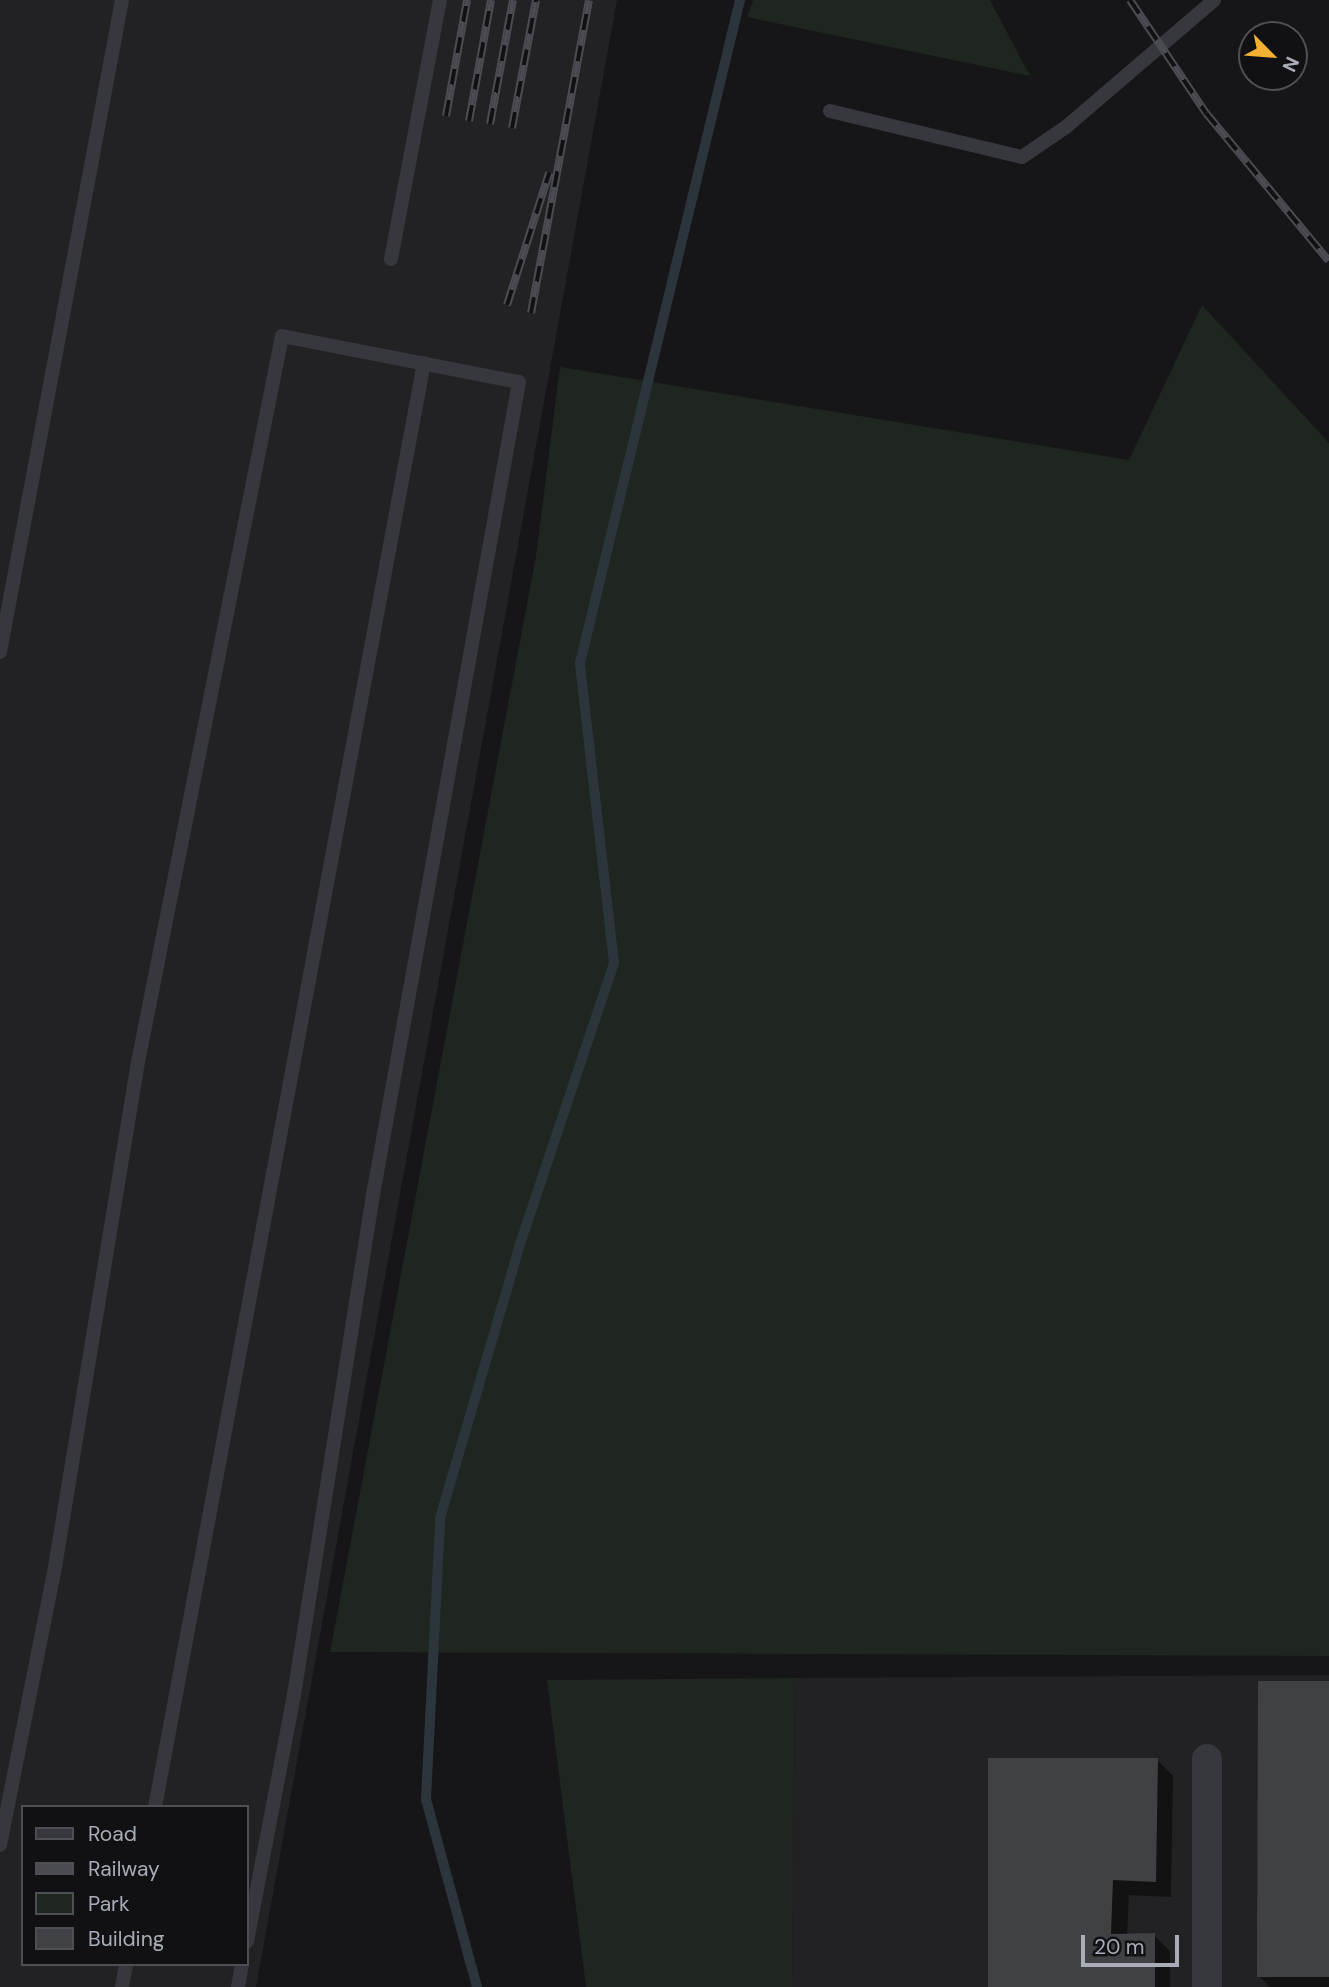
<!DOCTYPE html>
<html>
<head>
<meta charset="utf-8">
<style>
	body { margin:0 }
	#map { position:relative; width:1329px; height:1987px; overflow:hidden; background:#161618; font-family:"DM Sans",sans-serif }
	div>[style] { position:absolute }
	.built>* { inset:0; background:#222225 }
	.green>* { inset:0; background:#1e261f }
	.shadow>* { inset:0; background:#0007 }
	.stream>* { height:10px; margin:-5px; padding:0 5px; transform-origin:5px; border-radius:5px; background:#2c353c }
	.building>* { inset:0; background:#404145 }
	.lane>* { height:14px; margin:-7px; padding:0 7px; transform-origin:7px; border-radius:7px; background:#37383d }
	.street>* { height:30px; margin:-15px; padding:0 15px; transform-origin:15px; border-radius:15px; background:#37383d }
	.rail>* { height:8px; margin-top:-4px; transform-origin:0; background:repeating-linear-gradient(90deg,#111113 0 16px,#4a4c52 0 32px); box-sizing:border-box; border-block:2px solid #4a4c52 }
	span { translate:-50% -50%; white-space:nowrap; text-align:center; line-height:1.15; -webkit-text-stroke:7px #111113; paint-order:stroke }
	.legend { position:absolute; left:21px; top:1805px; width:228px; height:161px; box-sizing:border-box; background:#111113; border:2px solid #4d4f55; margin:0; padding:9px 12px; list-style:none; font-size:21px; color:#a8adb8 }
	.legend li { display:flex; align-items:center; gap:14px; height:35px }
	.legend b { width:35px; border:2px solid #4d4f55 }
	.north { position:absolute; left:1238px; top:21px; width:70px; height:70px; box-sizing:border-box; background:#111113; border:2px solid #4d4f55; border-radius:50%; rotate:115deg; font-size:19px; font-weight:700; line-height:28px; text-align:center; color:#a8adb8 }
	.north::after { content:''; display:block; margin:auto; width:24px; height:32px; background:#f2b134; clip-path:polygon(50% 0,100% 100%,50% 72%,0 100%) }
	.scale { position:absolute; left:1081px; top:1935px; width:98px; height:32px; box-sizing:border-box; border:4px solid #a8adb8; border-top:0; padding-left:9px; font-size:21px; line-height:24px; white-space:nowrap; color:#a8adb8; -webkit-text-stroke:5px #111113; paint-order:stroke }
</style>
</head>
<body>
<div id="map">
	<div class="built">
		<div style="clip-path:polygon(evenodd,0 0,617px 0,256px 1987px,0 1987px,0 0,23px 1807px,247px 1807px,247px 1964px,23px 1964px,23px 1807px)"></div>
		<div style="clip-path:polygon(1329px 1675px,1329px 1987px,792px 1987px,795px 1678px)"></div>
	</div>
	<div class="green">
		<div style="clip-path:polygon(753px 0,990px 0,1030px 76px,747px 17px)"></div>
		<div style="clip-path:polygon(1202px 305px,1329px 443px,1329px 1656px,330px 1652px,536px 556px,560px 367px,1129px 460px)"></div>
		<div style="clip-path:polygon(795px 1678px,792px 1987px,586px 1987px,547px 1680px)"></div>
	</div>
	<div class="shadow">
		<div style="clip-path:polygon(1329px 1682px,1329px 1987px,1270px 1987px,1259px 1976px)"></div>
		<div style="clip-path:polygon(1157px 1760px,1173px 1776px,1171px 1897px,1129px 1895px,1127px 1936px,1154px 1935px,1170px 1951px,1170px 1987px,989px 1987px)"></div>
	</div>
	<div class="stream">
		<div style="left:477px;top:1987px;width:195px;rotate:-105.2deg"></div>
		<div style="left:426px;top:1799px;width:281px;rotate:-87.1deg"></div>
		<div style="left:440px;top:1518px;width:285px;rotate:-73.7deg"></div>
		<div style="left:520px;top:1244px;width:296px;rotate:-71.5deg"></div>
		<div style="left:614px;top:963px;width:302px;rotate:-96.5deg"></div>
		<div style="left:580px;top:663px;width:682px;rotate:-76.43deg"></div>
	</div>
	<div class="building">
		<div style="clip-path:polygon(1258px 1681px,1329px 1681px,1329px 1977px,1257px 1977px)"></div>
		<div style="clip-path:polygon(988px 1758px,1158px 1758px,1156px 1882px,1113px 1880px,1111px 1934px,1155px 1933px,1155px 1987px,988px 1987px)"></div>
	</div>
	<div class="lane">
		<div style="left:830px;top:111px;width:197px;rotate:13.5deg"></div>
		<div style="left:1022px;top:157px;width:53px;rotate:-34.3deg"></div>
		<div style="left:1066px;top:127px;width:195px;rotate:-40.6deg"></div>
		<div style="left:391px;top:259px;width:264px;rotate:-79.3deg"></div>
		<div style="left:0;top:652px;width:663px;rotate:-79.4deg"></div>
		<div style="left:155px;top:1807px;width:1469px;rotate:-79.45deg"></div>
		<div style="left:0;top:1845px;width:289px;rotate:-78.8deg"></div>
		<div style="left:56px;top:1561px;width:506px;rotate:-80.67deg"></div>
		<div style="left:138px;top:1062px;width:740px;rotate:-78.78deg"></div>
		<div style="left:282px;top:336px;width:241px;rotate:11deg"></div>
		<div style="left:519px;top:382px;width:826px;rotate:100.18deg"></div>
		<div style="left:373px;top:1195px;width:506px;rotate:98.98deg"></div>
		<div style="left:294px;top:1695px;width:251px;rotate:100.8deg"></div>
		<div style="left:122px;top:1987px;width:23px;rotate:-80deg"></div>
		<div style="left:238px;top:1987px;width:23px;rotate:-80deg"></div>
	</div>
	<div class="street">
		<div style="left:1207px;top:1759px;width:228px;rotate:90deg"></div>
	</div>
	<div class="rail">
		<div style="left:1130px;top:0;width:136px;rotate:56.1deg"></div>
		<div style="left:1206px;top:113px;width:192px;rotate:50.3deg"></div>
		<div style="left:446px;top:116px;width:118px;rotate:-79.7deg"></div>
		<div style="left:469px;top:121px;width:123px;rotate:-79.7deg"></div>
		<div style="left:490px;top:124px;width:126px;rotate:-79.5deg"></div>
		<div style="left:512px;top:128px;width:130px;rotate:-79.4deg"></div>
		<div style="left:507px;top:305px;width:139px;rotate:-72.3deg"></div>
		<div style="left:531px;top:313px;width:318px;rotate:-79.5deg"></div>
	</div>
	<ul class="legend">
	<li><b style="height:9px;background:#37383d"></b>Road</li>
	<li><b style="height:9px;background:#4a4c52"></b>Railway</li>
	<li><b style="height:19px;background:#1e261f"></b>Park</li>
	<li><b style="height:19px;background:#404145"></b>Building</li>
	</ul>
	<div class="north">N</div>
	<div class="scale">20 m</div>
</div>
</body>
</html>
